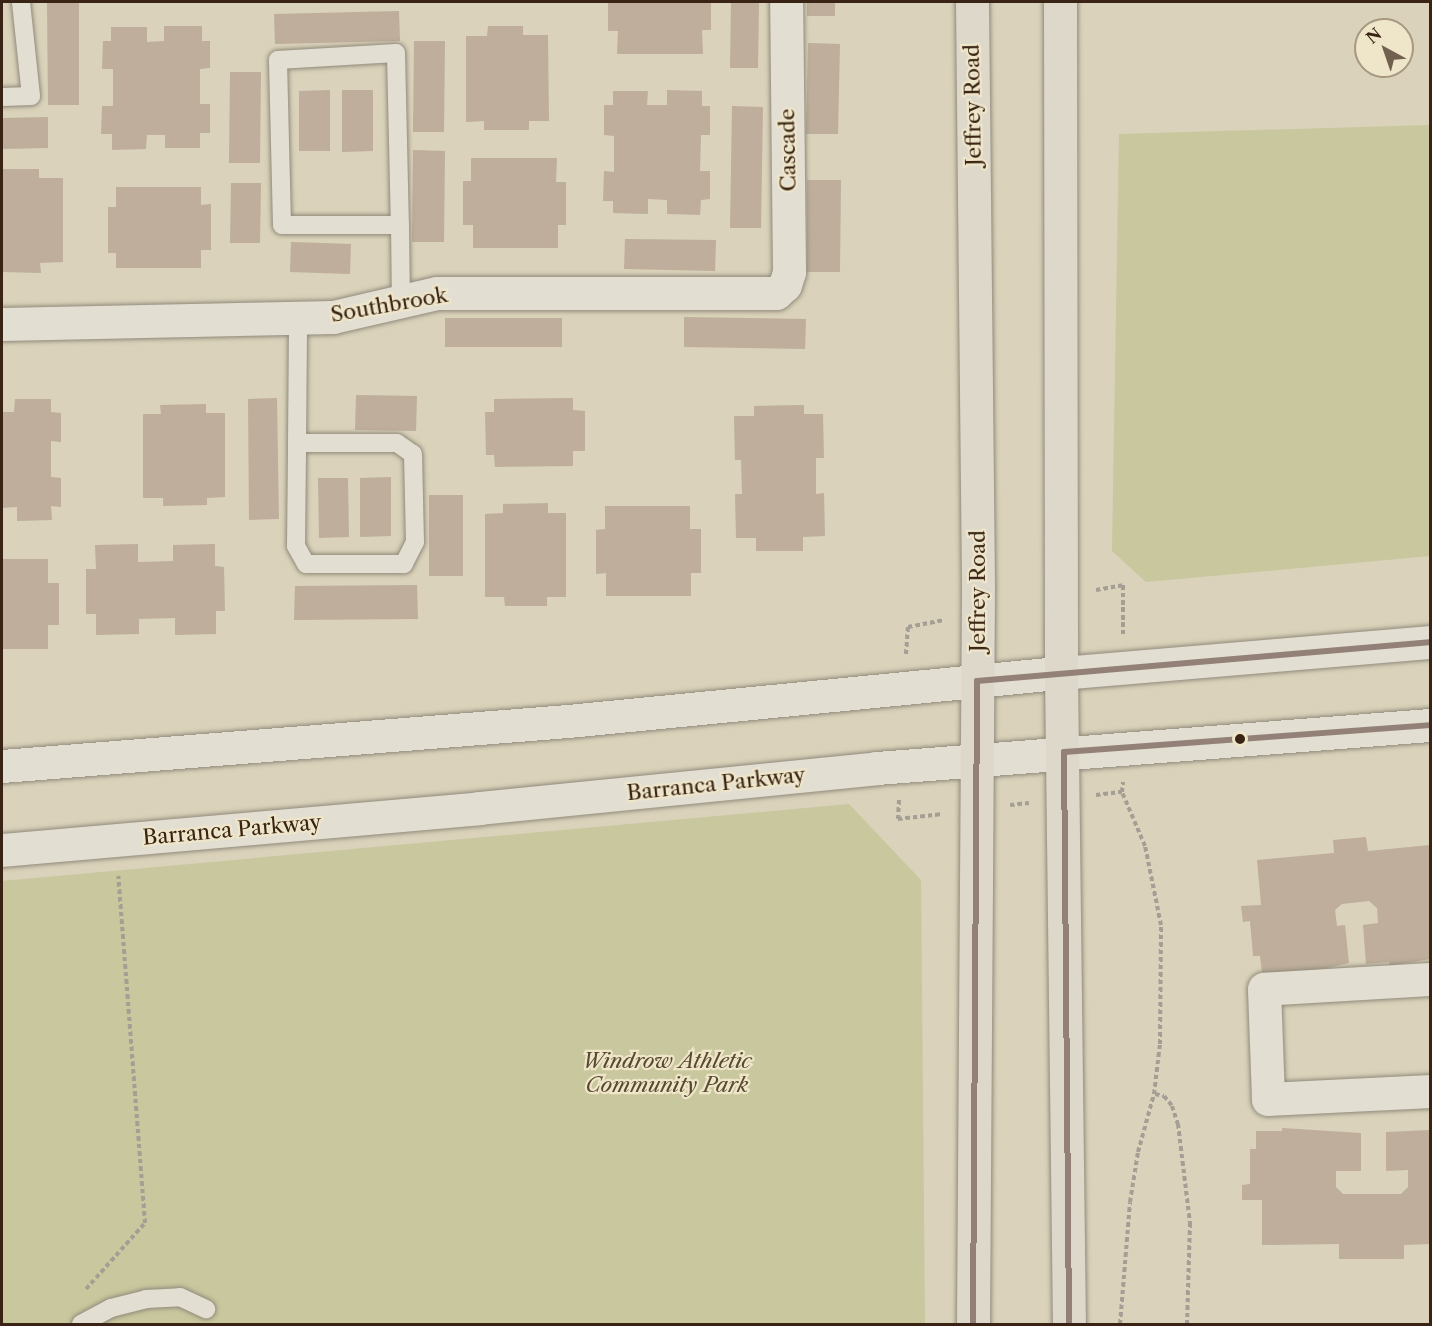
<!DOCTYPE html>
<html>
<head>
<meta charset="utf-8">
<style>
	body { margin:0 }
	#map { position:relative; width:1432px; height:1326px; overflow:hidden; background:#dad2ba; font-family:"Libre Caslon Text",serif }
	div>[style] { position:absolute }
	.green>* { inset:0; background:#c8c79d }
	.building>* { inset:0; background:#beae9b }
	.path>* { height:4px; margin-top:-2px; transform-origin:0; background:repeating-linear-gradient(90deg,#a49e94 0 4.5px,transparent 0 7.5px) }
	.roads { filter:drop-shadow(0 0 2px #918a7b) drop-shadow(0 0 2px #918a7b) }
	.service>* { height:18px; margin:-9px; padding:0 9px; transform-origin:9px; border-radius:9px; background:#e2ded2 }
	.minor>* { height:33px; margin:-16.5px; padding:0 16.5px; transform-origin:16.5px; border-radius:16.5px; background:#e2ded2 }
	.secondary>* { height:33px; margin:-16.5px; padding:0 16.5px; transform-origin:16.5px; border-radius:16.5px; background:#e2ded2 }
	.primary>* { height:33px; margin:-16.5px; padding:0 16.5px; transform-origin:16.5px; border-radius:16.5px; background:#ddd8ca }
	.bus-1>* { height:6px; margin:-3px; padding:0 3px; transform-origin:3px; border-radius:3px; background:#938177 }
	.dots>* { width:16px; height:16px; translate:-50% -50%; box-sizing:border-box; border:3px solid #efe6ca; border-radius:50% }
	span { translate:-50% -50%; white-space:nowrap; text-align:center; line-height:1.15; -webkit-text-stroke:4.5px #efe6ca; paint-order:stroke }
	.street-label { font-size:21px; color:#382314 }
	.park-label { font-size:21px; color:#584a30; font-style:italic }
	.frame { position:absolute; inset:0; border:3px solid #382314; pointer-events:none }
	.north { position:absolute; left:1354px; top:18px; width:60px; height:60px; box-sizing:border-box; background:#efe6ca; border:2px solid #a69881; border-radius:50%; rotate:320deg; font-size:16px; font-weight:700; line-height:24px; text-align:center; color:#382314 }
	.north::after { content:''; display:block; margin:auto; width:21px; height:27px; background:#71604e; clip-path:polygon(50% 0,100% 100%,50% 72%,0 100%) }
</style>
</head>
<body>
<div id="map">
	<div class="green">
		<div style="clip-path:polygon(1430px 125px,1430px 556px,1146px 582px,1112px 551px,1119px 134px)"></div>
		<div style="clip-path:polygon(849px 804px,921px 880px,925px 1324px,2px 1324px,2px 881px)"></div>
	</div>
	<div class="building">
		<div style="clip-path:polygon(47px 2px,79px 2px,79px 105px,48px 105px)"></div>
		<div style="clip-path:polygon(608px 2px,711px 2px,711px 30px,702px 30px,703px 54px,617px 54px,618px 31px,608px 31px)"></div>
		<div style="clip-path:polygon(731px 2px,759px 2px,758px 68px,730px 68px)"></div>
		<div style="clip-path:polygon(807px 2px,835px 2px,835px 16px,807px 16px)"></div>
		<div style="clip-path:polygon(399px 11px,400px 41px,275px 44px,274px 14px)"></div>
		<div style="clip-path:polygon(164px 26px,202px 26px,202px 41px,210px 41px,210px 68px,200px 69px,200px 104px,210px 104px,210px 133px,200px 133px,200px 148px,165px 148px,165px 135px,147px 135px,146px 149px,112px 150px,112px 134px,101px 134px,102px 106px,113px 106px,113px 69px,102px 69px,103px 41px,111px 41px,111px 27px,147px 27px,147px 42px,164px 41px)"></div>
		<div style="clip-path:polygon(488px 26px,523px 26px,523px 35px,548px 35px,549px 121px,529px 121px,529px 130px,484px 130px,484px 121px,466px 122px,466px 36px,487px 36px)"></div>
		<div style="clip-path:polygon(414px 41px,445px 41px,444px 132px,413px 132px)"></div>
		<div style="clip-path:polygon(808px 43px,840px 44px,838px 134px,806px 134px)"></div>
		<div style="clip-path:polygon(230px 72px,261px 72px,260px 163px,229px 163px)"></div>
		<div style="clip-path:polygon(330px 90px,330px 151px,299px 151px,299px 91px)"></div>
		<div style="clip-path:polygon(342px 90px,373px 90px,373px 151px,342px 152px)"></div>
		<div style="clip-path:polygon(667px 90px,702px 91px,702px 106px,710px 106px,710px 135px,701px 135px,700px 171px,710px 171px,710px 199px,701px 200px,700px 215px,667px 214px,667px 200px,648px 199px,648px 214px,613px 213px,613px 201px,603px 201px,604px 171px,614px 172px,614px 136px,604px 135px,604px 105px,613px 105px,613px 91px,648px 91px,647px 105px,667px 105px)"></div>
		<div style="clip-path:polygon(732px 106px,763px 107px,761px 228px,730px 228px)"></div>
		<div style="clip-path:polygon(48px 117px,48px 148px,2px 149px,2px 118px)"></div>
		<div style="clip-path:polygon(413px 150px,445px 151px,444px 242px,412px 242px)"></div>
		<div style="clip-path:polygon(471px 158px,557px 158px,556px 182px,566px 182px,566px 225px,558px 225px,558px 248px,473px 248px,473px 225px,463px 225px,463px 181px,471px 181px)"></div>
		<div style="clip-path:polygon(2px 169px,39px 169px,39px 178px,63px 178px,63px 262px,40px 263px,41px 273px,2px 272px)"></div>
		<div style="clip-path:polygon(807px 180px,841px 180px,840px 272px,807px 272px)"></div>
		<div style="clip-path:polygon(231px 183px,261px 183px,260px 243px,230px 243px)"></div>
		<div style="clip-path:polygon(116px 187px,201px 187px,201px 205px,211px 204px,211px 250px,201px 250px,201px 268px,116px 268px,116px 253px,108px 253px,108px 207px,116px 207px)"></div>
		<div style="clip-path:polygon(625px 239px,716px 240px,715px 271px,624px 269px)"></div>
		<div style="clip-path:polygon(291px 242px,351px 244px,350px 274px,290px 272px)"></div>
		<div style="clip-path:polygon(684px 317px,806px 319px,805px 349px,684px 347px)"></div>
		<div style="clip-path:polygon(445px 318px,562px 318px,562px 347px,445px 347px)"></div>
		<div style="clip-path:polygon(356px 395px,417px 396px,416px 431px,355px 430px)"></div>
		<div style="clip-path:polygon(277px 398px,279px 519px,249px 520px,248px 399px)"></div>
		<div style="clip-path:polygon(573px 398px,573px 410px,585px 411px,585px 451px,573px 451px,573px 466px,495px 467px,494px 455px,486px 455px,485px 412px,494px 412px,494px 399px)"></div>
		<div style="clip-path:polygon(15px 399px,51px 399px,51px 412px,61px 413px,61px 442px,51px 441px,51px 477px,61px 478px,61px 507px,51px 506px,52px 520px,17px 521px,17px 507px,2px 508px,2px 412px,14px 412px)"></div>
		<div style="clip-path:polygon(206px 404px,206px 413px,225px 413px,225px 497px,207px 498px,207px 505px,163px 506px,163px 498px,143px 498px,143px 414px,161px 414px,160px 405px)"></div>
		<div style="clip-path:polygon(804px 405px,804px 414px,823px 414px,824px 458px,816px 458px,816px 494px,824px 493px,825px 536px,803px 537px,803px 551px,756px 551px,756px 538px,736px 538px,735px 494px,742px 494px,741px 460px,735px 460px,734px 416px,754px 416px,754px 406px)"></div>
		<div style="clip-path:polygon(391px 477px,391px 536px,360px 537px,360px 478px)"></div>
		<div style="clip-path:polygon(318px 478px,348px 478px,349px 537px,319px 538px)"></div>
		<div style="clip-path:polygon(429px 495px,463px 495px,463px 576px,429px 576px)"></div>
		<div style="clip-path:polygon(548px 503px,548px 513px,566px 513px,566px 597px,547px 597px,547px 606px,505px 606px,504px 597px,485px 597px,485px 514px,503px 513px,503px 504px)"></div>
		<div style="clip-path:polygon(605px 506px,690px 506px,690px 529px,701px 529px,701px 573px,691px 573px,691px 596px,606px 596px,606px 573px,596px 574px,596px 530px,605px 529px)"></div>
		<div style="clip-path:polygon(138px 544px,138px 562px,173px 561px,173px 545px,215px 544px,215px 566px,224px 567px,225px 611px,216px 611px,216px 634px,175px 635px,175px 618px,139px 619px,139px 634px,96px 635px,96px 614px,86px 614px,86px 569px,96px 569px,95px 545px)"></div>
		<div style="clip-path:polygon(2px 559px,48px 559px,48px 583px,59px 583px,59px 625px,48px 625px,48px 649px,2px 649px)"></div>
		<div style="clip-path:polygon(417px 585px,418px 619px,294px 620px,295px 586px)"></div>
		<div style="clip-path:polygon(1366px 837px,1368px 851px,1430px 845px,1430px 959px,1389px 966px,1389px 962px,1366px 964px,1363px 925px,1378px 923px,1377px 908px,1369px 901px,1342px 904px,1335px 910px,1337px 926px,1345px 925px,1349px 963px,1315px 971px,1262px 973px,1260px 956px,1253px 956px,1250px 921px,1243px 922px,1241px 906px,1261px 905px,1257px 860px,1334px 853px,1333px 840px)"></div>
		<div style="clip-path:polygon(1282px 1128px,1361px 1133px,1361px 1171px,1336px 1171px,1336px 1187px,1343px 1194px,1401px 1194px,1408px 1187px,1408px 1170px,1386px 1171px,1386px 1132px,1430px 1130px,1430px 1244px,1404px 1245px,1404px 1259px,1339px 1259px,1339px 1244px,1262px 1245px,1262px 1200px,1242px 1200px,1242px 1185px,1250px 1184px,1250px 1149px,1256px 1149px,1256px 1131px,1282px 1131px)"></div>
	</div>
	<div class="path">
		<div style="left:1096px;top:590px;width:27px;rotate:-10deg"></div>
		<div style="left:1123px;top:585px;width:49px;rotate:90deg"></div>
		<div style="left:906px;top:654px;width:27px;rotate:-86deg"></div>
		<div style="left:908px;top:627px;width:37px;rotate:-11deg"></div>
		<div style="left:1096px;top:795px;width:26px;rotate:-7deg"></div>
		<div style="left:899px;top:800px;width:19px;rotate:93deg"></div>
		<div style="left:898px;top:819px;width:45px;rotate:-6.3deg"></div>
		<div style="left:1010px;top:805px;width:19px;rotate:-6deg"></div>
		<div style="left:1155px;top:1094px;width:9px;rotate:13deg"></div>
		<div style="left:1164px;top:1096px;width:13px;rotate:51deg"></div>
		<div style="left:1172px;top:1106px;width:19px;rotate:72deg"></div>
		<div style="left:1178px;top:1124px;width:100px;rotate:83.1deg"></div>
		<div style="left:1190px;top:1223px;width:101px;rotate:91.7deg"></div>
		<div style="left:86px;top:1289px;width:89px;rotate:-48.2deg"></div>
		<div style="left:145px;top:1223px;width:348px;rotate:-94.4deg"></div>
		<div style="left:1120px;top:1324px;width:122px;rotate:-85.3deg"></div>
		<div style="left:1130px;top:1202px;width:51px;rotate:-80.9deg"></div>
		<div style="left:1138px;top:1152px;width:60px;rotate:-74.6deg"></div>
		<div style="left:1154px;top:1094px;width:50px;rotate:-83.2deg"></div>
		<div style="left:1160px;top:1044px;width:119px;rotate:-89.5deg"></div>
		<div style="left:1161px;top:925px;width:81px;rotate:-101.4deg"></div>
		<div style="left:1145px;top:846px;width:59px;rotate:-113.1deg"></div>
		<div style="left:1122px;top:792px;width:10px;rotate:-84deg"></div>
	</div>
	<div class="roads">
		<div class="service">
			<div style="left:2px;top:97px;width:29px;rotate:-2deg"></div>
			<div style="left:31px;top:96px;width:95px;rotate:-96.1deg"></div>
			<div style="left:400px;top:225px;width:118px;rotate:180deg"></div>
			<div style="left:282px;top:225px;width:165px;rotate:-91.4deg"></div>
			<div style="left:278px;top:60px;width:118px;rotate:-3.4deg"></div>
			<div style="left:396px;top:53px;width:172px;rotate:88.7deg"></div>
			<div style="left:400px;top:225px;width:77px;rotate:89.3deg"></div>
			<div style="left:297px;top:443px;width:100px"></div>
			<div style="left:397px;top:443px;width:19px;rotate:35deg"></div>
			<div style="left:413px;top:454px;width:88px;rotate:88.7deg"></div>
			<div style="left:415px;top:542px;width:25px;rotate:117deg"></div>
			<div style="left:404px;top:564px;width:98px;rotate:180deg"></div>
			<div style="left:306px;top:564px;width:21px;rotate:-119deg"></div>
			<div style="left:296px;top:546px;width:103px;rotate:-89.4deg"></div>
			<div style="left:297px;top:443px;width:125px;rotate:-89.5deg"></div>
			<div style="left:81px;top:1324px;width:34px;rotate:-28deg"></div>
			<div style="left:111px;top:1308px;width:36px;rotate:-14deg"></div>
			<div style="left:146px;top:1299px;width:34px;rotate:-3deg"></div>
			<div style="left:180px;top:1297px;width:29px;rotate:25deg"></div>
		</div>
		<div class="minor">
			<div style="left:2px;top:324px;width:331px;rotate:-1.2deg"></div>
			<div style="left:333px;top:317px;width:107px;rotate:-13deg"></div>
			<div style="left:437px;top:293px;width:339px"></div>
			<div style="left:776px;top:293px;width:12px;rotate:-42deg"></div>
			<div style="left:785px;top:285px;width:14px;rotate:-73deg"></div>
			<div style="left:789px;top:272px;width:270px;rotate:-90.6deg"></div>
			<div style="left:1430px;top:979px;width:166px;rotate:176.6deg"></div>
			<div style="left:1264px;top:989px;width:110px;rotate:87.9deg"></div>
			<div style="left:1268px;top:1099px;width:162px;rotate:-2.8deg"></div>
		</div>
		<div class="secondary">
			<div style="left:2px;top:766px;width:568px;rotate:-4.55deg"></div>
			<div style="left:568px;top:721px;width:495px;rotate:-5.6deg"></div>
			<div style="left:1061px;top:673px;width:370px;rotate:-4.8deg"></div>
			<div style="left:2px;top:850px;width:479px;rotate:-5deg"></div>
			<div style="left:479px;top:808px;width:400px;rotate:-5.7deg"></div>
			<div style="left:877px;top:768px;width:555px;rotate:-4.45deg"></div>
		</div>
		<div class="primary">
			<div style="left:972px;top:2px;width:587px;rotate:89.41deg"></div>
			<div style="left:978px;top:589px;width:735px;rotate:90.39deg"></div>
			<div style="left:1060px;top:2px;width:671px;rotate:89.91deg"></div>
			<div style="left:1061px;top:673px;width:651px;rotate:89.3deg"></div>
		</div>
	</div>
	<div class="bus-1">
		<div style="left:973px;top:1324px;width:643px;rotate:-89.64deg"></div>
		<div style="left:977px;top:681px;width:455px;rotate:-4.9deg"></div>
		<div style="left:1069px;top:1324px;width:572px;rotate:-90.5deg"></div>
		<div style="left:1064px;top:752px;width:367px;rotate:-4.2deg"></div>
	</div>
	<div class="dots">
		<div style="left:1240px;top:739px;background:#382314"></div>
	</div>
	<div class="street-label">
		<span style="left:973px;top:105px;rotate:-91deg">Jeffrey Road</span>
		<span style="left:788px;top:150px;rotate:-91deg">Cascade</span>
		<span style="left:389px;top:305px;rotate:-10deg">Southbrook</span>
		<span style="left:978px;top:591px;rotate:-90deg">Jeffrey Road</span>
		<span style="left:716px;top:784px;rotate:-6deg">Barranca Parkway</span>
		<span style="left:232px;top:830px;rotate:-5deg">Barranca Parkway</span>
	</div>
	<div class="park-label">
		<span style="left:667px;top:1073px">Windrow Athletic<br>Community Park</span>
	</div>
	<div class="frame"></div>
	<div class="north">N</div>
</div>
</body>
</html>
